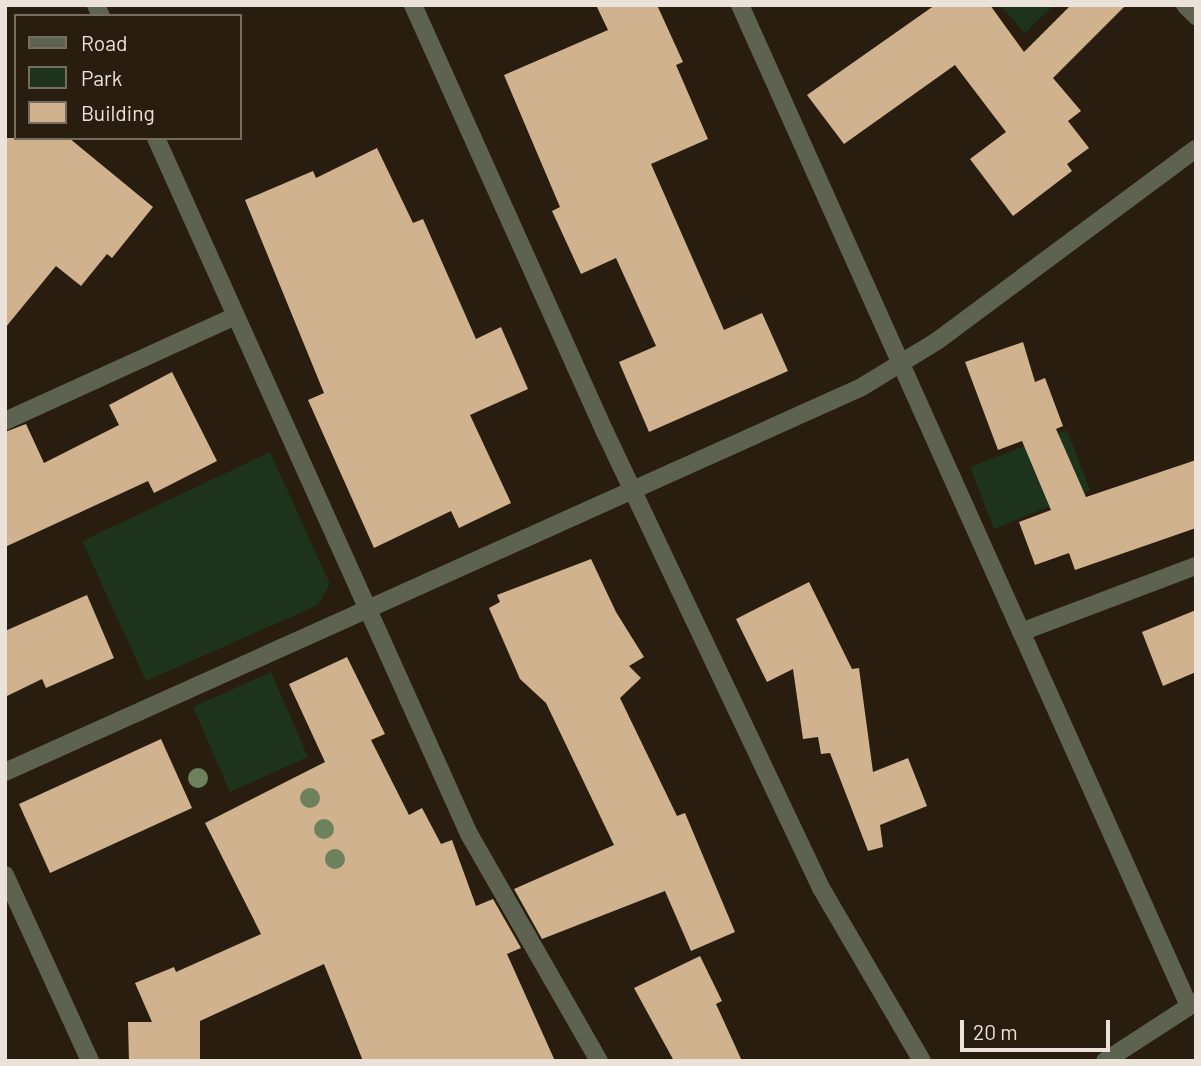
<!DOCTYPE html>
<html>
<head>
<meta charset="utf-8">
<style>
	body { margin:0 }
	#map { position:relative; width:1201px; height:1066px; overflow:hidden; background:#281d0e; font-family:Barlow,sans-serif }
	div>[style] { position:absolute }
	.green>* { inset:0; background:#1e331c }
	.building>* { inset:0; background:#d1b28e }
	.minor>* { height:18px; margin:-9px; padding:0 9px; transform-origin:9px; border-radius:9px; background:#5e6351 }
	.trees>* { width:20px; height:20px; margin:-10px; border-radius:50%; background:#6c815c }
	span { translate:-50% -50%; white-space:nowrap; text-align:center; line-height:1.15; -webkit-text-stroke:7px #281d0e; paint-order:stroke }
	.frame { position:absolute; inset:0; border:7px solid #ebe3da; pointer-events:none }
	.legend { position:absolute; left:14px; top:14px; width:228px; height:126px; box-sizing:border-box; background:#281d0e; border:2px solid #766c60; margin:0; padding:9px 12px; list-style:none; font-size:21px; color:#ebe3da }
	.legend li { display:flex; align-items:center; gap:14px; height:35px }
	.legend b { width:35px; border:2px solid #766c60 }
	.scale { position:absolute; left:960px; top:1020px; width:150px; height:32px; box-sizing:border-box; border:4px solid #ebe3da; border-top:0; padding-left:9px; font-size:21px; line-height:24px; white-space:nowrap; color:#ebe3da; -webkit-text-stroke:5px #281d0e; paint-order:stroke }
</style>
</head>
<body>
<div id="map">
	<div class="green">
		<div style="clip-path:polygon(1000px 5px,1054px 5px,1025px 33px)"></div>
		<div style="clip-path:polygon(1067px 430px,1090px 490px,994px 529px,970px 467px)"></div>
		<div style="clip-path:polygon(270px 452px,330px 584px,318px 605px,146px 681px,82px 541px)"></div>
		<div style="clip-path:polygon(271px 672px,308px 757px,230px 792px,193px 707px)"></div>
	</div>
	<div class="building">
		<div style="clip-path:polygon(596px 5px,657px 5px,683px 62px,676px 65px,708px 139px,651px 164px,724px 330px,762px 313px,788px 371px,649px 432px,619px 362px,656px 346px,616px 258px,581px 274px,552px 211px,560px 207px,504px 75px,608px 30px)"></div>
		<div style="clip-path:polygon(935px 5px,990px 5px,1024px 52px,1071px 5px,1126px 5px,1053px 78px,1081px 111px,1068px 121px,1089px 148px,1067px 164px,1072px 171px,1013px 216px,970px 159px,1006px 132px,955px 65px,844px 144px,807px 95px)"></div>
		<div style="clip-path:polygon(5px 138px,69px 138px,153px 207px,112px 258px,107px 254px,81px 286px,56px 266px,5px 328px)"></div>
		<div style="clip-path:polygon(377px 148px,413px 223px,423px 219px,476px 339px,501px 327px,528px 389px,470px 415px,511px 503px,459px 528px,451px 511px,374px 548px,308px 400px,324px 393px,245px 200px,313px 171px,316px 178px)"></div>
		<div style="clip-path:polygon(1023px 342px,1035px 382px,1045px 378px,1063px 426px,1056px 429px,1086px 497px,1196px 460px,1196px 528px,1075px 570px,1069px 553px,1035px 565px,1019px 522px,1051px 510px,1022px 441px,998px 450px,965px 362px)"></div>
		<div style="clip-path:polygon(172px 372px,217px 461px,154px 493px,148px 481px,5px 547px,5px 432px,26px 424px,44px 463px,119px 425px,109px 405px)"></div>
		<div style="clip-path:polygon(591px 559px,616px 612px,644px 657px,629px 666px,641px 678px,620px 698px,677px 816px,685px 813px,735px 932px,691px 951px,665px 891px,542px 939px,514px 889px,614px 845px,546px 703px,520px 679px,489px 608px,500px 602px,497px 595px)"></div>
		<div style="clip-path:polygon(809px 582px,852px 669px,859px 668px,873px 772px,908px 758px,927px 806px,880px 825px,883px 847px,868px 851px,830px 753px,821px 754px,818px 737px,803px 739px,793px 669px,767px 682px,736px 619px)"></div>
		<div style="clip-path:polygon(87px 595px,114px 658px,46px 688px,42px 679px,5px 697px,5px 631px)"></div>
		<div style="clip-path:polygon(1196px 610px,1196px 672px,1163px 686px,1142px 632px)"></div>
		<div style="clip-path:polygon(347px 657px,385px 734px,371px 740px,409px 815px,422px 808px,441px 844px,452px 840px,476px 906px,493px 899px,521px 948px,507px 954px,555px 1061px,363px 1061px,324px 964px,200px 1021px,200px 1061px,129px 1061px,128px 1022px,152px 1022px,135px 983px,174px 967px,176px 972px,261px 934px,205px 823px,325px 762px,289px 684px)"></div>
		<div style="clip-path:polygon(161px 739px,192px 808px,50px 873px,19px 804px)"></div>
		<div style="clip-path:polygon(700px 956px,722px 1001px,716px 1004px,742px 1061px,674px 1061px,634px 988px)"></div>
	</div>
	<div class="minor">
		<div style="left:96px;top:5px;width:12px;rotate:66deg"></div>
		<div style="left:413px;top:5px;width:468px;rotate:65.8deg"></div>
		<div style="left:605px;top:432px;width:505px;rotate:64.65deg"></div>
		<div style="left:821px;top:888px;width:200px;rotate:59.7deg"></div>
		<div style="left:740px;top:5px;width:1097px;rotate:65.84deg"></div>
		<div style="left:1185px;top:5px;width:16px;rotate:45deg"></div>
		<div style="left:156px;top:138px;width:763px;rotate:65.79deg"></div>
		<div style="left:469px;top:834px;width:262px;rotate:60.2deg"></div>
		<div style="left:5px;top:421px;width:253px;rotate:-24.5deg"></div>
		<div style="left:1021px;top:632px;width:187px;rotate:-20.7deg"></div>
		<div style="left:5px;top:772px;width:937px;rotate:-24.19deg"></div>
		<div style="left:860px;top:388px;width:90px;rotate:-31.4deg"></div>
		<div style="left:937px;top:341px;width:322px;rotate:-36.6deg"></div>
		<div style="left:5px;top:875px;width:205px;rotate:65.4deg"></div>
		<div style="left:1105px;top:1061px;width:108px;rotate:-33deg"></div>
	</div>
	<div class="trees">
		<div style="left:198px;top:778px"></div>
		<div style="left:310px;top:798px"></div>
		<div style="left:324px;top:829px"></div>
		<div style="left:335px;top:859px"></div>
	</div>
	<div class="frame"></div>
	<ul class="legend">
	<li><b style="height:9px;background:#5e6351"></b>Road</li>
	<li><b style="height:19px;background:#1e331c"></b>Park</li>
	<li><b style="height:19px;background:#d1b28e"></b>Building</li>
	</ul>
	<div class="scale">20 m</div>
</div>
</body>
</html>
